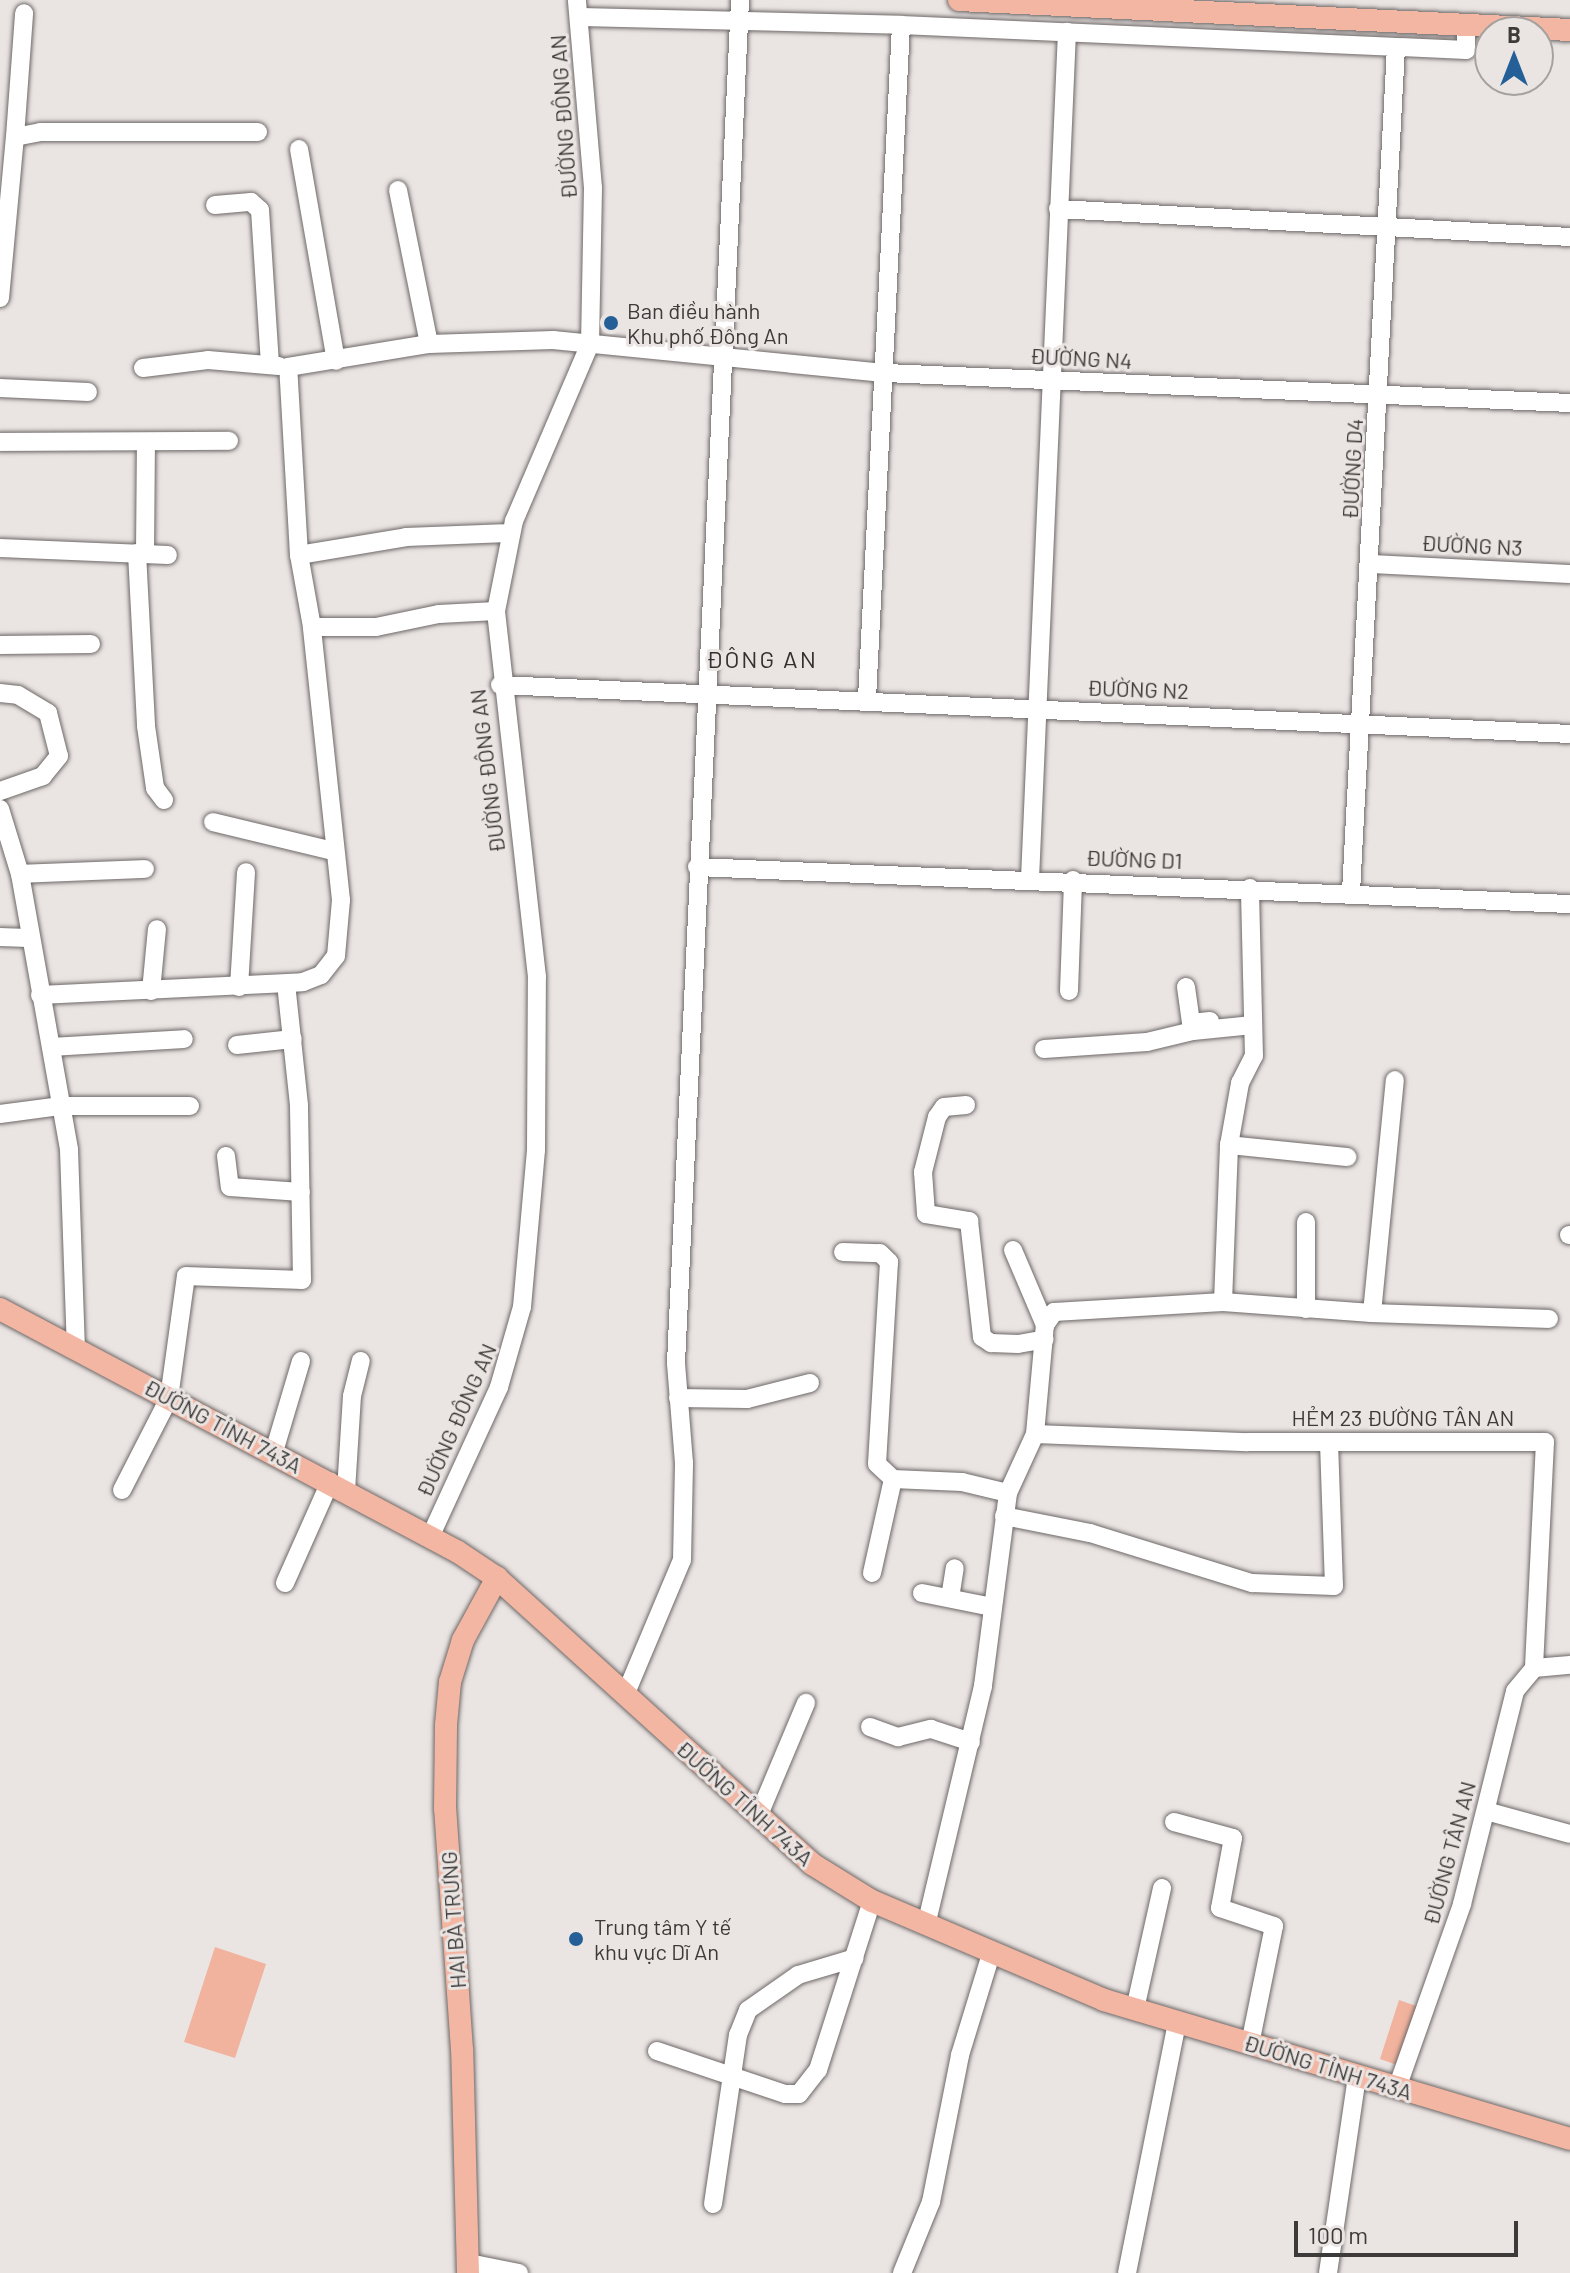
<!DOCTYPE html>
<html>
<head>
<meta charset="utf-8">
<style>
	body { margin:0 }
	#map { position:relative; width:1570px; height:2273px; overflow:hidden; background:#eae5e3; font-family:Barlow,sans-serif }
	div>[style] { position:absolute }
	.green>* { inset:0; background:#f1b39e }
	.roads { filter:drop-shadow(0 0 2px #6d6867) drop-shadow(0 0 2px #6d6867) }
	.minor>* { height:18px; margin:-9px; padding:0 9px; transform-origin:9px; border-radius:9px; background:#fff }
	.major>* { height:22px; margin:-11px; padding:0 11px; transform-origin:11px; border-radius:11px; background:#f3b6a2 }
	.dots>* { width:22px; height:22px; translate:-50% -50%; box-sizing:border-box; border:4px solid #eae5e3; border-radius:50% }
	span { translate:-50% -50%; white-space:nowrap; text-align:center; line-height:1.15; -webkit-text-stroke:6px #eae5e3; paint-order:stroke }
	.street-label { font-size:22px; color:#3d3b3a }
	.poi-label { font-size:22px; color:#3d3b3a }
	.left { translate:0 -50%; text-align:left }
	.neighbourhood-label { font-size:24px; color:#34302f; letter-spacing:2px }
	.north { position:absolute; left:1474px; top:16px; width:80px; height:80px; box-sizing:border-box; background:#eae5e3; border:2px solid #a5a19f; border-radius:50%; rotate:0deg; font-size:22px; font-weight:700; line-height:32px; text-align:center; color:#3d3b3a }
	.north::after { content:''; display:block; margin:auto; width:28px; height:36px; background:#246097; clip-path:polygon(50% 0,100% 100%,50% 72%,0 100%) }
	.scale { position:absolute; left:1294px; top:2221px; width:224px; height:36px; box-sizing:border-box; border:4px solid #3d3b3a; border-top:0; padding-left:10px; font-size:24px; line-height:28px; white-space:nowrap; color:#3d3b3a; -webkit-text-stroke:6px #eae5e3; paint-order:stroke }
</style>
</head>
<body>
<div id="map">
	<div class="green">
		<div style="clip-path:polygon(215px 1947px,266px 1964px,235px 2058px,184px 2042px)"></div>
		<div style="clip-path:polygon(1399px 2000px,1419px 2007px,1400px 2066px,1380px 2059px)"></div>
	</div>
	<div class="roads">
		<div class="minor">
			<div style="left:580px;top:17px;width:321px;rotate:1.4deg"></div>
			<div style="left:901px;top:25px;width:566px;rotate:2.53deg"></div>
			<div style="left:1466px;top:50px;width:27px;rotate:-90deg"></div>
			<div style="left:15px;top:137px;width:124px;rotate:-85.8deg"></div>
			<div style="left:299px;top:149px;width:215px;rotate:80.1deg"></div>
			<div style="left:398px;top:190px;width:157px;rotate:78.6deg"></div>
			<div style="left:215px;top:205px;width:36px;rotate:-5deg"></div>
			<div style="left:251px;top:202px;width:12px;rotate:42deg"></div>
			<div style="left:260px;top:210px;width:155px;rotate:86.3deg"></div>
			<div style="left:1058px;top:209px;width:513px;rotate:3.13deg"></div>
			<div style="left:0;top:298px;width:162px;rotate:-84.7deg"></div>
			<div style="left:15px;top:137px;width:25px;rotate:-11deg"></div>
			<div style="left:40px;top:132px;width:218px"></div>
			<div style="left:143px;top:368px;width:65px;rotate:-7deg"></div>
			<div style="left:208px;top:360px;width:71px;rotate:4.8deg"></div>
			<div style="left:0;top:388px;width:88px;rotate:2.6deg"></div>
			<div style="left:0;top:442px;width:229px;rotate:-0.3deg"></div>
			<div style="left:0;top:548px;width:168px;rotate:2.4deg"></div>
			<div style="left:137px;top:553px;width:173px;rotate:87deg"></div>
			<div style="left:146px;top:726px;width:63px;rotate:81.7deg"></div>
			<div style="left:155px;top:788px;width:15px;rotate:53deg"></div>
			<div style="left:145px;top:553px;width:110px;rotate:-89.5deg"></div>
			<div style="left:299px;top:555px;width:109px;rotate:-9.5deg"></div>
			<div style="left:406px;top:537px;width:105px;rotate:-2.2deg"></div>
			<div style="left:1371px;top:564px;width:199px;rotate:2.9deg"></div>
			<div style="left:312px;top:627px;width:64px"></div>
			<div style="left:376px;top:627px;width:64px;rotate:-11.7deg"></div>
			<div style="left:439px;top:614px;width:57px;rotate:-3deg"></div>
			<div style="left:0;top:645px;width:91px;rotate:-0.6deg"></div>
			<div style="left:500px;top:685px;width:1071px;rotate:2.62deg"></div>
			<div style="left:0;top:693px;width:18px;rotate:6deg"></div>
			<div style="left:18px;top:695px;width:35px;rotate:31deg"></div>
			<div style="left:48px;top:713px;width:44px;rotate:75.7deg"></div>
			<div style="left:59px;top:756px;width:26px;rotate:129deg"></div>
			<div style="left:43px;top:776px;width:46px;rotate:160.8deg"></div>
			<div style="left:867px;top:699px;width:675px;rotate:-87.11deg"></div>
			<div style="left:0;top:809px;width:68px;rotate:72.9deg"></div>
			<div style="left:20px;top:874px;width:280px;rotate:79.9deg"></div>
			<div style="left:69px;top:1150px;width:197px;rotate:88deg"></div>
			<div style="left:213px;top:822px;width:123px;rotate:13.6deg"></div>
			<div style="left:697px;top:867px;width:874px;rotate:2.43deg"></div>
			<div style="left:20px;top:874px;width:125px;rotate:-2.3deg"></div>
			<div style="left:1030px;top:879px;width:848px;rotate:-87.5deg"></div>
			<div style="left:1351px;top:892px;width:845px;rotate:-86.95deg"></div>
			<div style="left:0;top:937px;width:28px;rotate:2deg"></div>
			<div style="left:239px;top:987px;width:115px;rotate:-86.5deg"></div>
			<div style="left:1186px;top:987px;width:36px;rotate:82deg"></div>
			<div style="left:1191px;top:1023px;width:19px;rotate:-6deg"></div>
			<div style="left:151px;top:991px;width:62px;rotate:-84.5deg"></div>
			<div style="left:1069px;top:991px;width:111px;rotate:-87.9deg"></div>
			<div style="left:40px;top:995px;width:263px;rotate:-2.8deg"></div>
			<div style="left:303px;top:982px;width:19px;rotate:-21deg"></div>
			<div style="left:321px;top:975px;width:24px;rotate:-52deg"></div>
			<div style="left:336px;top:956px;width:56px;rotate:-84.9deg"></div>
			<div style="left:341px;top:900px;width:275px;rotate:-96.1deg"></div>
			<div style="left:312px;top:627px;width:73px;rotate:-100.2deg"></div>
			<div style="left:299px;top:555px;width:188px;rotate:-93.3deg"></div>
			<div style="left:288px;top:367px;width:143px;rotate:-9.3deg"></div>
			<div style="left:429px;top:344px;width:124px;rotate:-1.8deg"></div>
			<div style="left:553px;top:340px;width:335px;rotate:5.7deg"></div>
			<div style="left:886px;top:373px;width:685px;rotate:2.51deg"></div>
			<div style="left:237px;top:1045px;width:56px;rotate:-6.1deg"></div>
			<div style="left:51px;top:1047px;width:133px;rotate:-3.4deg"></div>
			<div style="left:1044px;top:1049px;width:103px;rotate:-3.9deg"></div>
			<div style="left:1147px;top:1042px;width:47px;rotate:-13.4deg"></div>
			<div style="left:1193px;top:1031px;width:60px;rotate:-5.7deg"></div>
			<div style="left:966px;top:1105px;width:22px;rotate:175deg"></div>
			<div style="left:944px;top:1107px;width:12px;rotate:125deg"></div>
			<div style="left:937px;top:1117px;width:57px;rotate:104.3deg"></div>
			<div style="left:923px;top:1172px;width:42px;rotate:85.9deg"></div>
			<div style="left:926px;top:1214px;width:44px;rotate:9.2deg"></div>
			<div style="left:969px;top:1221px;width:117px;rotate:83.6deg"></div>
			<div style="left:982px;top:1337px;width:11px;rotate:34deg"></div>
			<div style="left:991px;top:1343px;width:27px;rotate:2deg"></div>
			<div style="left:1018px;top:1344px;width:27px;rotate:-10deg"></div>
			<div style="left:0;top:1114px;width:62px;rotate:-7.5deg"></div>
			<div style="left:61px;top:1106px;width:129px"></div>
			<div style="left:1229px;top:1145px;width:63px;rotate:-79.9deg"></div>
			<div style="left:1240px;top:1083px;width:30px;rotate:-63deg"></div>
			<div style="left:1254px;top:1056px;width:168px;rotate:-91.4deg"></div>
			<div style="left:226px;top:1156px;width:31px;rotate:83deg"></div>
			<div style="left:230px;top:1187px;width:71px;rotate:4deg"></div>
			<div style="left:1569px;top:1235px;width:1px"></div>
			<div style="left:1013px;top:1250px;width:82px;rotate:66.9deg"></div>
			<div style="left:843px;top:1252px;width:37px;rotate:2deg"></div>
			<div style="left:880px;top:1253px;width:13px;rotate:45deg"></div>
			<div style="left:889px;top:1262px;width:202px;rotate:93.4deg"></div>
			<div style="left:877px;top:1464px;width:22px;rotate:43deg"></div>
			<div style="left:893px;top:1479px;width:69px;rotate:2.5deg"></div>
			<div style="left:962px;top:1482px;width:47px;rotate:13.4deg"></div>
			<div style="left:1008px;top:1493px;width:195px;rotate:97.4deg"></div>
			<div style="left:983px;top:1686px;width:246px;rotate:103.4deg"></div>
			<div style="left:1223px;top:1302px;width:157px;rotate:-87.8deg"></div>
			<div style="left:1229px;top:1145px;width:119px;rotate:5.8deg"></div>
			<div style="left:1306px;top:1309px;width:87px;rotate:-90deg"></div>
			<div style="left:1372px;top:1313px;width:177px;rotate:1.9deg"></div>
			<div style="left:678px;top:1398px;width:69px;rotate:0.8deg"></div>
			<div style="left:747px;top:1399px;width:65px;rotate:-14.3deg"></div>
			<div style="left:1035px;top:1434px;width:213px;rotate:2.2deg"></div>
			<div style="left:1248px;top:1442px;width:297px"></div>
			<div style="left:1545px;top:1442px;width:226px;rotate:92.8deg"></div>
			<div style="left:273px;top:1455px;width:98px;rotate:-73.4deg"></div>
			<div style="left:122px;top:1490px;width:103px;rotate:-62.9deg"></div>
			<div style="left:169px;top:1398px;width:123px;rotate:-82.1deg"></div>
			<div style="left:186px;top:1276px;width:116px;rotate:2deg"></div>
			<div style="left:302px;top:1280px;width:175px;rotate:-91deg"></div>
			<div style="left:299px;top:1105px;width:122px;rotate:-96.1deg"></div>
			<div style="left:346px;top:1491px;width:95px;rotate:-86.4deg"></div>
			<div style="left:352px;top:1396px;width:36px;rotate:-76deg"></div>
			<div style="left:1008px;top:1493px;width:65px;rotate:-65.4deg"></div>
			<div style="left:1035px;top:1434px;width:109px;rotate:-84.8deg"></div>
			<div style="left:1045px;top:1325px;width:16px;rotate:-55deg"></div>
			<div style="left:1054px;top:1312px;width:169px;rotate:-3.4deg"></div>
			<div style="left:1223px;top:1302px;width:149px;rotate:4.2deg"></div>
			<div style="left:1372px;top:1313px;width:234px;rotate:-84.4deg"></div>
			<div style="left:1004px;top:1516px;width:88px;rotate:11.2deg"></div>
			<div style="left:1090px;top:1533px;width:170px;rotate:17.2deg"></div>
			<div style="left:1252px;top:1583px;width:82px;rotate:2.1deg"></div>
			<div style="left:1334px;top:1586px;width:143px;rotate:-92deg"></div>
			<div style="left:431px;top:1535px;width:163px;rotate:-65.3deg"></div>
			<div style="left:499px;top:1387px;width:83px;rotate:-74deg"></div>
			<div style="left:522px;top:1307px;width:158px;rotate:-84.9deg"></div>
			<div style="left:536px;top:1150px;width:173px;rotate:-89.7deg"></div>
			<div style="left:537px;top:977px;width:368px;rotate:-96.4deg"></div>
			<div style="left:496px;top:611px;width:92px;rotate:-78.7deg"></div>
			<div style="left:514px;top:521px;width:193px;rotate:-66.8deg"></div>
			<div style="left:590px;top:344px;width:156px;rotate:-88.9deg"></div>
			<div style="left:593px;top:188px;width:189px;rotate:-94.9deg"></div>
			<div style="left:872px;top:1573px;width:96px;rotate:-77.4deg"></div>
			<div style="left:285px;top:1583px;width:111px;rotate:-66deg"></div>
			<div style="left:922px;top:1593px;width:71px;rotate:11.3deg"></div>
			<div style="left:950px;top:1598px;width:30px;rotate:-81deg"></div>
			<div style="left:626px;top:1693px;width:144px;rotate:-67.2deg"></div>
			<div style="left:682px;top:1560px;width:97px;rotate:-88.8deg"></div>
			<div style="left:684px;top:1463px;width:100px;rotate:-94.6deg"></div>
			<div style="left:676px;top:1363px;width:1365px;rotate:-87.31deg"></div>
			<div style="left:870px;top:1727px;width:30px;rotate:20deg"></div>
			<div style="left:898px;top:1737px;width:34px;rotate:-14deg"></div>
			<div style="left:931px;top:1729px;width:42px;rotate:18deg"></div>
			<div style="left:1486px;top:1811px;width:87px;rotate:15.3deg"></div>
			<div style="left:758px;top:1817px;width:124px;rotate:-67.2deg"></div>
			<div style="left:1174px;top:1822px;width:61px;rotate:15.2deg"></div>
			<div style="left:1233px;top:1838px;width:71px;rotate:100.5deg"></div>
			<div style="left:1220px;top:1908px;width:57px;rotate:18.4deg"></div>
			<div style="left:1274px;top:1926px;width:120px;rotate:101.5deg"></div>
			<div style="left:1135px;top:2009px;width:124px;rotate:-77.4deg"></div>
			<div style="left:657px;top:2051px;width:135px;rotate:18.6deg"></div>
			<div style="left:785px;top:2094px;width:14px"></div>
			<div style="left:799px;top:2094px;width:31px;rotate:-52deg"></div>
			<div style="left:818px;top:2070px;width:177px;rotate:-72.3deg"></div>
			<div style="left:1397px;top:2088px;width:195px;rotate:-70.5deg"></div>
			<div style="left:1462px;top:1904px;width:219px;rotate:-76deg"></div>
			<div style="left:1515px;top:1691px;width:30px;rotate:-50deg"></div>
			<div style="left:1534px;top:1668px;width:36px;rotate:-5deg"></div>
			<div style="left:713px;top:2204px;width:171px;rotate:-81.6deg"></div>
			<div style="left:738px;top:2035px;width:27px;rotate:-68deg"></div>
			<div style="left:748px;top:2010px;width:61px;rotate:-35deg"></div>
			<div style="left:798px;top:1975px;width:59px;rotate:-16.6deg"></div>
			<div style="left:469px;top:2263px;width:51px;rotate:11.3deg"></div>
			<div style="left:902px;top:2273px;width:77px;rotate:-67.8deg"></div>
			<div style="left:931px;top:2202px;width:150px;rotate:-78.8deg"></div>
			<div style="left:960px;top:2055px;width:109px;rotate:-72.9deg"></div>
			<div style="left:1127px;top:2273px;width:256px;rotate:-78.7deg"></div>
			<div style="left:1328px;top:2273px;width:199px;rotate:-81.6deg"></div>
		</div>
		<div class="major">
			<div style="left:959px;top:0;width:612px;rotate:2.81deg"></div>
			<div style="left:0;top:1309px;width:518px;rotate:27.95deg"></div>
			<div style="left:458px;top:1552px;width:47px;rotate:33.7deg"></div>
			<div style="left:497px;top:1578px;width:425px;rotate:42.2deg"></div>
			<div style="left:812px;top:1864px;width:70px;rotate:31.7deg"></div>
			<div style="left:872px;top:1901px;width:252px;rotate:23.1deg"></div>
			<div style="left:1104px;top:2000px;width:486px;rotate:16.6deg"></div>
			<div style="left:468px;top:2273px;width:223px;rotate:-91.5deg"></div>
			<div style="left:462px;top:2050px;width:242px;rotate:-94deg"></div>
			<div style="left:445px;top:1809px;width:84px;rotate:-89.3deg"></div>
			<div style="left:446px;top:1725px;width:43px;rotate:-84.7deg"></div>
			<div style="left:450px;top:1682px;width:44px;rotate:-72.8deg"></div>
			<div style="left:463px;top:1640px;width:71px;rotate:-61.3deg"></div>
		</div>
	</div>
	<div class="dots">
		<div style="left:611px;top:323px;background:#246097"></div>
		<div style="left:576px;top:1939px;background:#246097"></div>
	</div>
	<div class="street-label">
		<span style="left:563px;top:117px;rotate:-94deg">ĐƯỜNG ĐÔNG AN</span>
		<span style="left:1081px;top:358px;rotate:3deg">ĐƯỜNG N4</span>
		<span style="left:1352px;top:469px;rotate:-87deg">ĐƯỜNG D4</span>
		<span style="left:1472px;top:545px;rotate:3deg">ĐƯỜNG N3</span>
		<span style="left:1138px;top:689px;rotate:2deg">ĐƯỜNG N2</span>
		<span style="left:487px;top:771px;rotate:-97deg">ĐƯỜNG ĐÔNG AN</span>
		<span style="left:1134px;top:859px;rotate:2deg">ĐƯỜNG D1</span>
		<span style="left:1403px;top:1418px">HẺM 23 ĐƯỜNG TÂN AN</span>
		<span style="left:456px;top:1420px;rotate:-66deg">ĐƯỜNG ĐÔNG AN</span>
		<span style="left:223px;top:1426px;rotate:28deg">ĐƯỜNG TỈNH 743A</span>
		<span style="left:745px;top:1803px;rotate:42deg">ĐƯỜNG TỈNH 743A</span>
		<span style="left:1449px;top:1853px;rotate:-75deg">ĐƯỜNG TÂN AN</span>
		<span style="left:453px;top:1920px;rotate:-94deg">HAI BÀ TRƯNG</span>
		<span style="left:1328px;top:2067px;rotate:17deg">ĐƯỜNG TỈNH 743A</span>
	</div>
	<div class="poi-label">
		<span class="left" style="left:627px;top:323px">Ban điều hành<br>Khu phố Đông An</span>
		<span class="left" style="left:594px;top:1939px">Trung tâm Y tế<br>khu vực Dĩ An</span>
	</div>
	<div class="neighbourhood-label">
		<span style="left:762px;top:659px">ĐÔNG AN</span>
	</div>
	<div class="north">B</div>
	<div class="scale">100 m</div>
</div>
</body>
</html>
